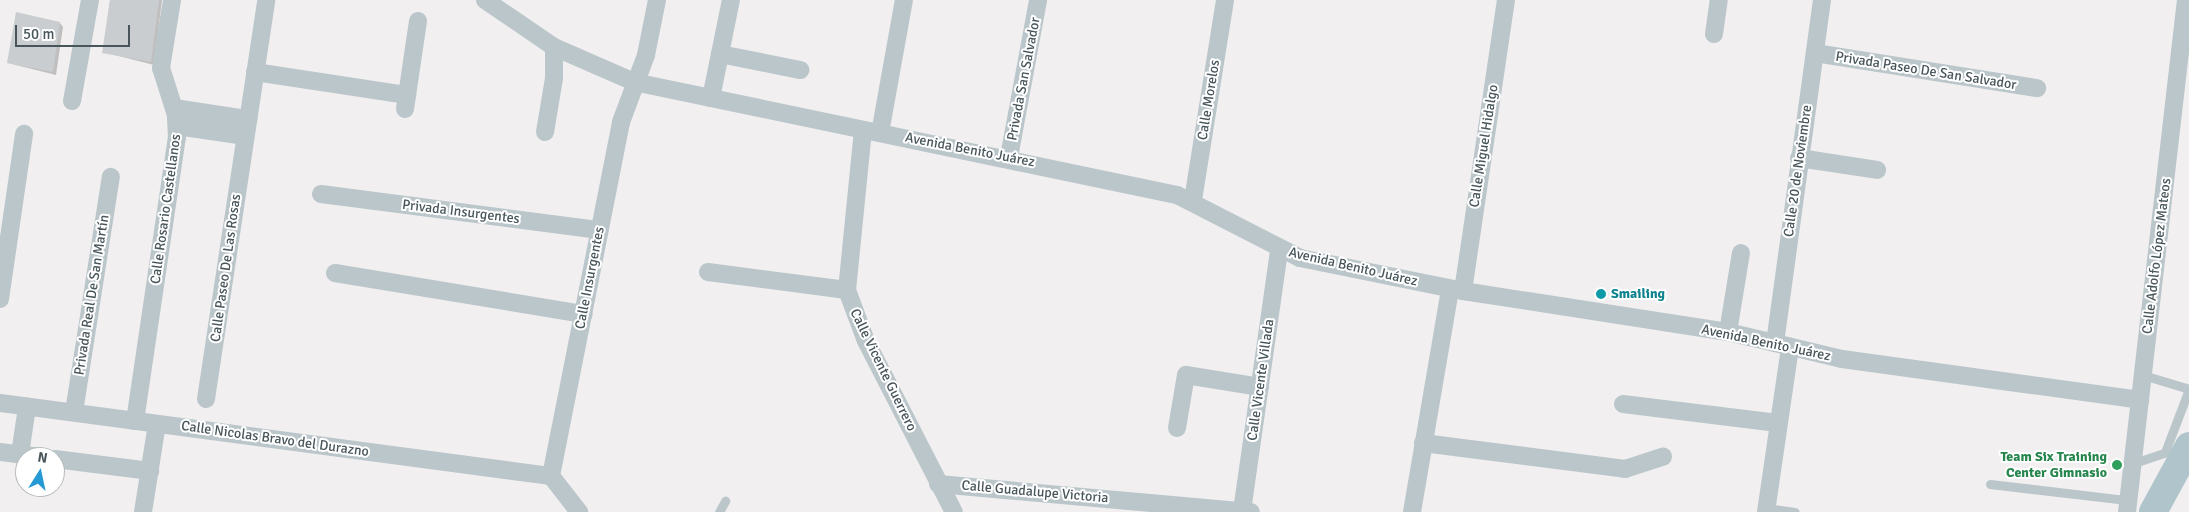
<!DOCTYPE html>
<html>
<head>
<meta charset="utf-8">
<style>
	body { margin:0 }
	#map { position:relative; width:2189px; height:512px; overflow:hidden; background:#f1efef; font-family:Signika,sans-serif }
	div>[style] { position:absolute }
	.shadow>* { inset:0; background:#0003 }
	.building>* { inset:0; background:#c9cdd0 }
	.lane>* { height:9px; margin:-4.5px; padding:0 4.5px; transform-origin:4.5px; border-radius:4.5px; background:#bbc6cb }
	.street>* { height:18px; margin:-9px; padding:0 9px; transform-origin:9px; border-radius:9px; background:#bbc6cb }
	.primary>* { height:28px; margin:-14px; padding:0 14px; transform-origin:14px; border-radius:14px; background:#b0c4cc }
	.dots>* { width:14px; height:14px; translate:-50% -50%; box-sizing:border-box; border:2px solid #fff; border-radius:50% }
	span { translate:-50% -50%; white-space:nowrap; text-align:center; line-height:1.15; -webkit-text-stroke:4px #fff; paint-order:stroke }
	.street-label { font-size:14px; color:#48565b }
	.culture-label { font-size:14px; color:#0d838f; font-weight:700 }
	.left { translate:0 -50%; text-align:left }
	.leisure-label { font-size:14px; color:#27864d; font-weight:700 }
	.right { translate:-100% -50%; text-align:right }
	.north { position:absolute; left:15px; top:447px; width:50px; height:50px; box-sizing:border-box; background:#fff; border:1px solid #b6bbbd; border-radius:50%; rotate:10deg; font-size:14px; font-weight:700; line-height:20px; text-align:center; color:#48565b }
	.north::after { content:''; display:block; margin:auto; width:18px; height:22px; background:#269ad4; clip-path:polygon(50% 0,100% 100%,50% 72%,0 100%) }
	.scale { position:absolute; left:15px; top:25px; width:115px; height:22px; box-sizing:border-box; border:2px solid #48565b; border-top:0; padding-left:6px; font-size:15px; line-height:18px; white-space:nowrap; color:#48565b; -webkit-text-stroke:4px #fff; paint-order:stroke }
</style>
</head>
<body>
<div id="map">
	<div class="shadow">
		<div style="clip-path:polygon(110px 0,162px 0,154px 65px,103px 52px)"></div>
		<div style="clip-path:polygon(60px 23px,63px 27px,56px 75px,8px 63px)"></div>
	</div>
	<div class="building">
		<div style="clip-path:polygon(110px 0,159px 0,151px 62px,102px 53px)"></div>
		<div style="clip-path:polygon(16px 12px,60px 22px,53px 72px,7px 63px)"></div>
	</div>
	<div class="lane">
		<div style="left:2143px;top:375px;width:48px;rotate:16.9deg"></div>
		<div style="left:2165px;top:452px;width:67px;rotate:-69.1deg"></div>
		<div style="left:2131px;top:464px;width:41px;rotate:-18.4deg"></div>
		<div style="left:1990px;top:484px;width:138px;rotate:6.7deg"></div>
		<div style="left:1766px;top:508px;width:29px;rotate:8deg"></div>
		<div style="left:719px;top:512px;width:13px;rotate:-61deg"></div>
	</div>
	<div class="street">
		<div style="left:485px;top:0;width:83px;rotate:34.3deg"></div>
		<div style="left:554px;top:47px;width:87px;rotate:23.6deg"></div>
		<div style="left:634px;top:82px;width:555px;rotate:11.76deg"></div>
		<div style="left:1177px;top:195px;width:138px;rotate:27.1deg"></div>
		<div style="left:1300px;top:258px;width:166px;rotate:11.4deg"></div>
		<div style="left:1463px;top:291px;width:268px;rotate:8.8deg"></div>
		<div style="left:1728px;top:332px;width:117px;rotate:13.3deg"></div>
		<div style="left:1842px;top:359px;width:301px;rotate:7.8deg"></div>
		<div style="left:1714px;top:34px;width:34px;rotate:-82deg"></div>
		<div style="left:1815px;top:53px;width:225px;rotate:9deg"></div>
		<div style="left:720px;top:54px;width:82px;rotate:11.3deg"></div>
		<div style="left:255px;top:72px;width:154px;rotate:8.6deg"></div>
		<div style="left:711px;top:98px;width:100px;rotate:-78.5deg"></div>
		<div style="left:72px;top:101px;width:103px;rotate:-79.9deg"></div>
		<div style="left:174px;top:108px;width:75px;rotate:8.5deg"></div>
		<div style="left:405px;top:109px;width:89px;rotate:-81.6deg"></div>
		<div style="left:177px;top:126px;width:69px;rotate:8.4deg"></div>
		<div style="left:863px;top:130px;width:161px;rotate:95.7deg"></div>
		<div style="left:847px;top:290px;width:54px;rotate:69.6deg"></div>
		<div style="left:866px;top:341px;width:192px;rotate:62.8deg"></div>
		<div style="left:545px;top:132px;width:55px;rotate:-80.5deg"></div>
		<div style="left:554px;top:78px;width:31px;rotate:-90deg"></div>
		<div style="left:880px;top:133px;width:135px;rotate:-79.8deg"></div>
		<div style="left:1009px;top:157px;width:160px;rotate:-79.5deg"></div>
		<div style="left:1799px;top:158px;width:79px;rotate:8.7deg"></div>
		<div style="left:321px;top:194px;width:281px;rotate:7.4deg"></div>
		<div style="left:1193px;top:200px;width:203px;rotate:-80.9deg"></div>
		<div style="left:708px;top:272px;width:140px;rotate:7.4deg"></div>
		<div style="left:335px;top:273px;width:252px;rotate:9.4deg"></div>
		<div style="left:1463px;top:291px;width:294px;rotate:-81.6deg"></div>
		<div style="left:0;top:299px;width:167px;rotate:-81.7deg"></div>
		<div style="left:1728px;top:332px;width:80px;rotate:-80.7deg"></div>
		<div style="left:1775px;top:343px;width:346px;rotate:-82.2deg"></div>
		<div style="left:206px;top:399px;width:403px;rotate:-81.4deg"></div>
		<div style="left:0;top:403px;width:556px;rotate:7.55deg"></div>
		<div style="left:1623px;top:404px;width:156px;rotate:7deg"></div>
		<div style="left:74px;top:412px;width:238px;rotate:-81.1deg"></div>
		<div style="left:135px;top:421px;width:287px;rotate:-81.6deg"></div>
		<div style="left:177px;top:137px;width:22px;rotate:-93deg"></div>
		<div style="left:176px;top:115px;width:49px;rotate:-107.7deg"></div>
		<div style="left:161px;top:68px;width:69px;rotate:-80.8deg"></div>
		<div style="left:1177px;top:428px;width:54px;rotate:-80.4deg"></div>
		<div style="left:1186px;top:375px;width:75px;rotate:9.2deg"></div>
		<div style="left:1423px;top:443px;width:204px;rotate:7.3deg"></div>
		<div style="left:1625px;top:469px;width:40px;rotate:-18deg"></div>
		<div style="left:0;top:452px;width:41px;rotate:7deg"></div>
		<div style="left:20px;top:454px;width:48px;rotate:-81.5deg"></div>
		<div style="left:55px;top:459px;width:96px;rotate:7.2deg"></div>
		<div style="left:551px;top:476px;width:361px;rotate:-78.8deg"></div>
		<div style="left:621px;top:122px;width:72px;rotate:-69.5deg"></div>
		<div style="left:646px;top:55px;width:56px;rotate:-78.7deg"></div>
		<div style="left:551px;top:476px;width:46px;rotate:52.1deg"></div>
		<div style="left:938px;top:484px;width:314px;rotate:5.1deg"></div>
		<div style="left:1242px;top:511px;width:264px;rotate:-81.9deg"></div>
		<div style="left:143px;top:512px;width:89px;rotate:-81deg"></div>
		<div style="left:1412px;top:512px;width:226px;rotate:-80.3deg"></div>
		<div style="left:1766px;top:512px;width:167px;rotate:-81.7deg"></div>
		<div style="left:2127px;top:512px;width:515px;rotate:-83.43deg"></div>
	</div>
	<div class="primary">
		<div style="left:2153px;top:512px;width:75px;rotate:-61.4deg"></div>
	</div>
	<div class="dots">
		<div style="left:1601px;top:294px;background:#0f9aa8"></div>
		<div style="left:2117px;top:465px;background:#2e9e5b"></div>
	</div>
	<div class="street-label">
		<span style="left:1926px;top:71px;rotate:9deg">Privada Paseo De San Salvador</span>
		<span style="left:1024px;top:79px;rotate:-79deg">Privada San Salvador</span>
		<span style="left:1209px;top:100px;rotate:-81deg">Calle Morelos</span>
		<span style="left:1484px;top:146px;rotate:-81deg">Calle Miguel Hidalgo</span>
		<span style="left:970px;top:150px;rotate:11deg">Avenida Benito Juárez</span>
		<span style="left:1798px;top:171px;rotate:-82deg">Calle 20 de Noviembre</span>
		<span style="left:166px;top:209px;rotate:-82deg">Calle Rosario Castellanos</span>
		<span style="left:461px;top:212px;rotate:7deg">Privada Insurgentes</span>
		<span style="left:2157px;top:256px;rotate:-83deg">Calle Adolfo López Mateos</span>
		<span style="left:1353px;top:267px;rotate:13deg">Avenida Benito Juárez</span>
		<span style="left:226px;top:268px;rotate:-82deg">Calle Paseo De Las Rosas</span>
		<span style="left:590px;top:278px;rotate:-79deg">Calle Insurgentes</span>
		<span style="left:92px;top:295px;rotate:-81deg">Privada Real De San Martín</span>
		<span style="left:1766px;top:343px;rotate:12deg">Avenida Benito Juárez</span>
		<span style="left:883px;top:370px;rotate:64deg">Calle Vicente Guerrero</span>
		<span style="left:1261px;top:380px;rotate:-82deg">Calle Vicente Villada</span>
		<span style="left:275px;top:439px;rotate:8deg">Calle Nicolas Bravo del Durazno</span>
		<span style="left:1035px;top:492px;rotate:5deg">Calle Guadalupe Victoria</span>
	</div>
	<div class="culture-label">
		<span class="left" style="left:1611px;top:294px">Smailing</span>
	</div>
	<div class="leisure-label">
		<span class="right" style="left:2107px;top:465px">Team Six Training<br>Center Gimnasio</span>
	</div>
	<div class="north">N</div>
	<div class="scale">50 m</div>
</div>
</body>
</html>
